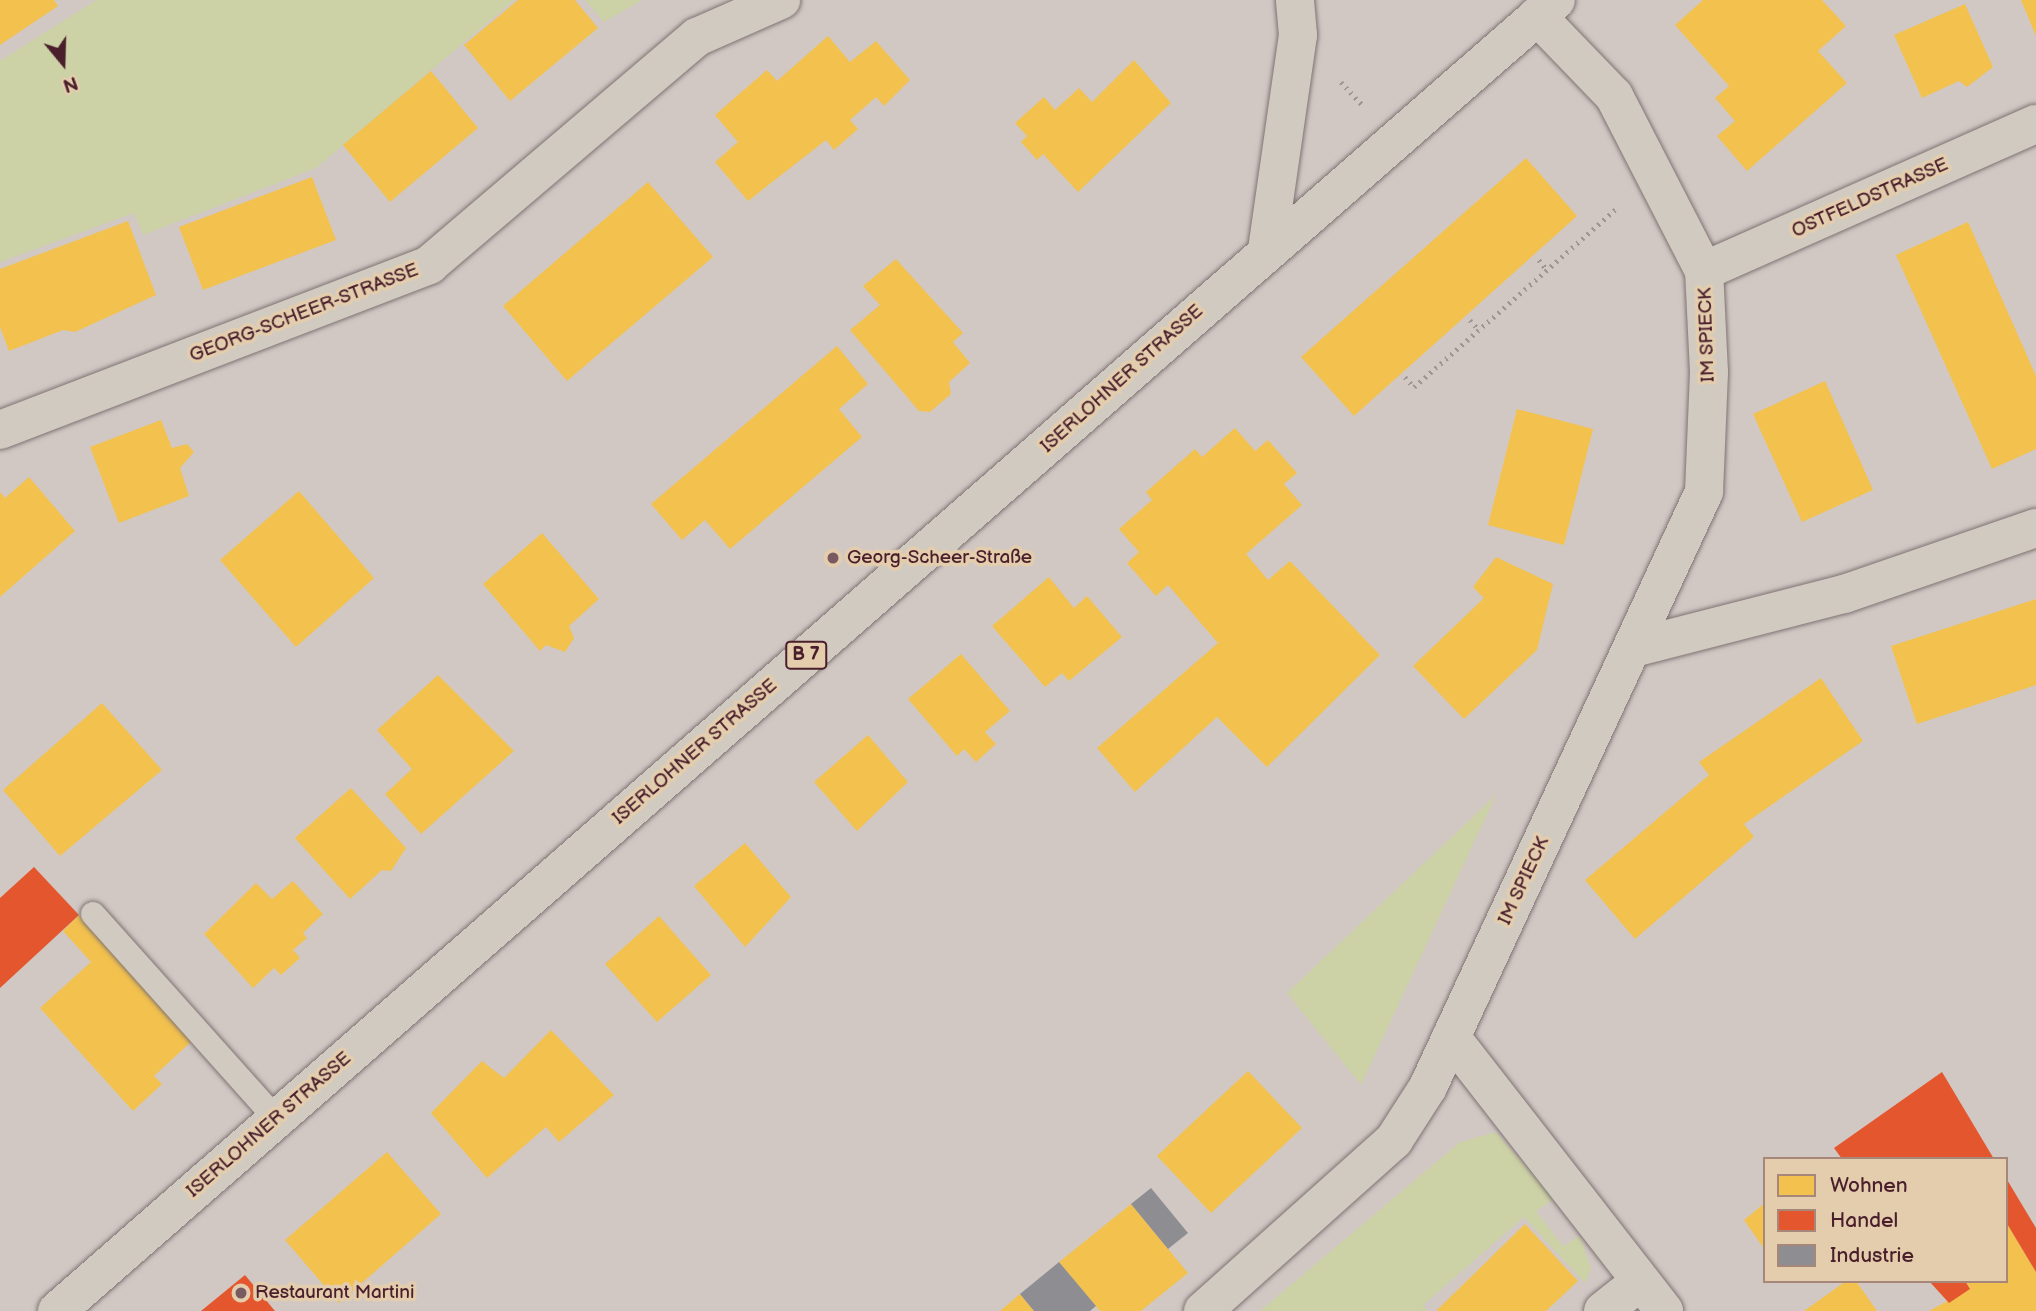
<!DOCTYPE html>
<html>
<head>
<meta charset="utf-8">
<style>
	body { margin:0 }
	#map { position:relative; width:2036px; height:1311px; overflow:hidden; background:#d1c8c4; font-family:"Balsamiq Sans",sans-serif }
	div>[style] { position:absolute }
	.green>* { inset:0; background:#ccd1a6 }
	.homes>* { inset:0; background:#f2c14e }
	.shops>* { inset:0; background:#e4572e }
	.industry>* { inset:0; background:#8d8d92 }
	.path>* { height:4.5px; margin-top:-2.25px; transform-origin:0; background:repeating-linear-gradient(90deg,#a09691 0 2px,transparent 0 7px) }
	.roads { filter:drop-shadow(0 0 2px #7f7373) drop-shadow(0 0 2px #7f7373) }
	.service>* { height:24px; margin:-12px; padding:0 12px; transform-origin:12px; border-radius:12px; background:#d1cac0 }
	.minor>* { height:38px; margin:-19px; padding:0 19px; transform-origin:19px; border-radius:19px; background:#d1cac0 }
	.primary>* { height:38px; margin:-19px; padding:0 19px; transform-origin:19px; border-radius:19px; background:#d1cac0 }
	.dots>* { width:19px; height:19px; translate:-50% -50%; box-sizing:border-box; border:4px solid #e3cdad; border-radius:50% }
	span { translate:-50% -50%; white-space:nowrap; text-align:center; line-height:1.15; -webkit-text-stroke:7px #e3cdad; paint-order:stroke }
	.shield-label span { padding:2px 5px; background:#e3cdad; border:2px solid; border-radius:5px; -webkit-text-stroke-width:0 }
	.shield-label { font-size:18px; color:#4a1f2b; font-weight:700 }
	.street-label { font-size:19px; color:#4a1f2b }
	.poi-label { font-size:19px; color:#4a1f2b }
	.left { translate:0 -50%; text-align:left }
	.legend { position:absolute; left:1763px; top:1157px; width:245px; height:126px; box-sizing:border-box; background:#e3cdad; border:2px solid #a68779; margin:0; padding:9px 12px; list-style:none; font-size:21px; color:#4a1f2b }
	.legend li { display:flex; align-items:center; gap:14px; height:35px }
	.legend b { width:35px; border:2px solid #a68779 }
	.north { position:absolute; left:28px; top:28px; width:70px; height:70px; -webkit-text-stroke:5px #e3cdad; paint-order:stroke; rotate:161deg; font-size:19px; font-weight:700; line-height:28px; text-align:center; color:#4a1f2b }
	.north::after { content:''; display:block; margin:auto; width:24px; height:32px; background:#4a1f2b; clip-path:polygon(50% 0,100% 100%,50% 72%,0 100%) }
</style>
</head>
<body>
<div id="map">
	<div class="green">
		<div style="clip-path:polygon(96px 0,514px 0,316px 168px,143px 235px,134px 213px,0 262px,0 61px)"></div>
		<div style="clip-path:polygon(585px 0,642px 0,604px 22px)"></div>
		<div style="clip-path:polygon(1496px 795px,1361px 1085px,1287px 993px)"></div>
		<div style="clip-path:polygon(1496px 1132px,1554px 1199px,1536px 1211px,1563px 1246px,1580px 1236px,1591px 1269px,1585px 1283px,1524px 1217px,1423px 1305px,1427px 1311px,1260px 1311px,1460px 1142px)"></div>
	</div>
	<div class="homes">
		<div style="clip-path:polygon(0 0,54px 0,58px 6px,0 45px)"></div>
		<div style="clip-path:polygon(518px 0,575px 0,598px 28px,510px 101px,464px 45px)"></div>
		<div style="clip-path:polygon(1703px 0,1822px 0,1846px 26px,1818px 51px,1847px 83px,1747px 171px,1717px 136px,1735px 121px,1715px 98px,1729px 86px,1675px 25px)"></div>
		<div style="clip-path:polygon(2021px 0,2036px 0,2036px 36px)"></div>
		<div style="clip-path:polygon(1965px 4px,1993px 67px,1967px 87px,1959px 81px,1922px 98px,1894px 35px)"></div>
		<div style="clip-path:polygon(828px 36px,850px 62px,876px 41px,910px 80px,884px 106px,876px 97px,850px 120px,858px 129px,834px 150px,826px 140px,748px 201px,715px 162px,738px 142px,715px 115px,767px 70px,777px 81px)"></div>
		<div style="clip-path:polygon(1134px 60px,1171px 103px,1078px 192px,1043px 154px,1037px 160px,1021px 142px,1027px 136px,1015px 123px,1044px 97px,1055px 110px,1079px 88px,1092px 102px)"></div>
		<div style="clip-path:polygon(431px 71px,478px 128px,390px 202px,343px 145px)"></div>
		<div style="clip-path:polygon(1526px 158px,1577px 216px,1354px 416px,1301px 357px)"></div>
		<div style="clip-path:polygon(312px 177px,336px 240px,203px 290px,179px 227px)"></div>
		<div style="clip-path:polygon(648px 182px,713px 257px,567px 381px,503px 306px)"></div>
		<div style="clip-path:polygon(128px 221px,156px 295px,75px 332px,63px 330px,9px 351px,0 327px,0 269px)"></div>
		<div style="clip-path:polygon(1968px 222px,2036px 376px,2036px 449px,1992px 469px,1896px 255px)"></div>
		<div style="clip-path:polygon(896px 259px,963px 333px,953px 342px,970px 363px,949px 382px,951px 394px,930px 412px,919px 411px,850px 330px,880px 305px,863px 286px)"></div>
		<div style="clip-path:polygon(837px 346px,868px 384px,839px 409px,862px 437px,730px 549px,705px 520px,682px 540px,651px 504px)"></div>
		<div style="clip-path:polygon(1825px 381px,1873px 490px,1802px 522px,1753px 414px)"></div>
		<div style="clip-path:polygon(1517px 409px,1593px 429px,1564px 545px,1488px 525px)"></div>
		<div style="clip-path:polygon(161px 420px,172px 448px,187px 444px,194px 452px,180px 468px,189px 496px,119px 523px,90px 447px)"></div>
		<div style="clip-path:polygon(1235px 428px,1255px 451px,1268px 440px,1297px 473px,1284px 484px,1302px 505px,1246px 554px,1268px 580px,1290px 561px,1380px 655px,1267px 767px,1217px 717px,1135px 792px,1097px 748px,1218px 643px,1168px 585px,1156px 596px,1127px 563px,1139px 552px,1119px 529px,1152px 500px,1146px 492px,1195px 449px,1202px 457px)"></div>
		<div style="clip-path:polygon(29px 477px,75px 531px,0 597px,0 492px,5px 498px)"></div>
		<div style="clip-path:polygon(299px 491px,374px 578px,296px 647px,220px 560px)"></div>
		<div style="clip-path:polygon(542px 533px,599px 599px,569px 626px,574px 638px,565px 652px,546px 645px,540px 651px,483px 584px)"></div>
		<div style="clip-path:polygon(1496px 557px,1553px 584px,1537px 650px,1464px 719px,1413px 666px,1484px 598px,1473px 587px)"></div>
		<div style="clip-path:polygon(1049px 577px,1074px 608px,1087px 596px,1122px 637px,1069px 681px,1062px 673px,1045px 687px,992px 626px)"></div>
		<div style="clip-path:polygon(2036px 599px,2036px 685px,1917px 724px,1891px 646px)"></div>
		<div style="clip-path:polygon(961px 654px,1010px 711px,985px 732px,996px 744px,976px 762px,964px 749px,957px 756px,908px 699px)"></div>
		<div style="clip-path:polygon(438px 675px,514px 751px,421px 834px,385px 794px,412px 769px,377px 730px)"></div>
		<div style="clip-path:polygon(1821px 678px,1863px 741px,1744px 824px,1754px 837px,1635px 939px,1585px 880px,1709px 775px,1699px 762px)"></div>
		<div style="clip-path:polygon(102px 703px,162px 770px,60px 856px,3px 790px)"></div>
		<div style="clip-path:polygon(868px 735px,908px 782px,857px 831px,814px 782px)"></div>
		<div style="clip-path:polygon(351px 788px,406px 848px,391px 871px,382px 870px,350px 899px,295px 838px)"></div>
		<div style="clip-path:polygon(745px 843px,791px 897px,745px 947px,694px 886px)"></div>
		<div style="clip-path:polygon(293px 881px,323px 914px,303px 933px,307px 938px,293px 950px,300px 958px,281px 975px,274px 968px,253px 988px,204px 934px,256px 883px,272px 899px)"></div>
		<div style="clip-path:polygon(79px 915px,193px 1040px,154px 1076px,162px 1084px,133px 1111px,40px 1008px,91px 962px,63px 931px)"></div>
		<div style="clip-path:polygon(659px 916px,711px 975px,657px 1022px,605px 964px)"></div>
		<div style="clip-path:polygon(551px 1030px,614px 1095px,559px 1142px,546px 1127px,487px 1178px,431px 1113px,482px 1061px,504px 1078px)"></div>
		<div style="clip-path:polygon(1248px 1071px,1302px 1128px,1211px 1213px,1157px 1156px)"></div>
		<div style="clip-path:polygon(387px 1152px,441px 1214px,339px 1303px,285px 1240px)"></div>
		<div style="clip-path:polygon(1765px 1203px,1765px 1250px,1744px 1220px)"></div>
		<div style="clip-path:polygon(1131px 1204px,1188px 1273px,1141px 1311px,1100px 1311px,1059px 1262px)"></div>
		<div style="clip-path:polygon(2006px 1222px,2036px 1272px,2036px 1311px,1929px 1311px,1970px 1289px,1965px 1281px,2006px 1281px)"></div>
		<div style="clip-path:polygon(1525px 1224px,1578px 1281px,1546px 1311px,1436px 1311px)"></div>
		<div style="clip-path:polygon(1846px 1281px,1856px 1281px,1877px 1311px,1804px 1311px)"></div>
		<div style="clip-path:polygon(1020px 1294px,1034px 1311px,1000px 1311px)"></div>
	</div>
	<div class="shops">
		<div style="clip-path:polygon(34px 867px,79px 915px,0 988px,0 898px)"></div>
		<div style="clip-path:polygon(1942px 1072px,1994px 1159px,1842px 1159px,1834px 1148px)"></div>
		<div style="clip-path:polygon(2006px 1178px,2036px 1228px,2036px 1272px,2006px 1222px)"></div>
		<div style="clip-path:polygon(245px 1275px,275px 1311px,201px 1311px)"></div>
		<div style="clip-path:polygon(1929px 1281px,1965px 1281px,1970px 1289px,1949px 1303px)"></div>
	</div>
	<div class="industry">
		<div style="clip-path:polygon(1151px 1188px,1188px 1233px,1168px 1249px,1131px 1204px)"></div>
		<div style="clip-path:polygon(1059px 1262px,1096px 1306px,1090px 1311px,1034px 1311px,1020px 1294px)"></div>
	</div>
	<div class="path">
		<div style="left:1341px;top:82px;width:33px;rotate:47deg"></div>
		<div style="left:1539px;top:260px;width:13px;rotate:51deg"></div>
		<div style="left:1470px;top:320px;width:13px;rotate:48deg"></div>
		<div style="left:1405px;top:377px;width:13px;rotate:48deg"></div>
		<div style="left:1414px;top:387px;width:271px;rotate:-41.4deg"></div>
	</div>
	<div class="roads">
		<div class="service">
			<div style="left:93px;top:914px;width:275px;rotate:48.2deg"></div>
		</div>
		<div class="minor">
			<div style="left:1267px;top:250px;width:217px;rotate:-81.8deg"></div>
			<div style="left:1298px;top:35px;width:35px;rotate:-95deg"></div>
			<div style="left:1704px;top:271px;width:363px;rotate:-23.9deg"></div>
			<div style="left:0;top:430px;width:460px;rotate:-21deg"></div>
			<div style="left:429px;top:265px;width:352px;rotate:-40.4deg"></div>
			<div style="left:697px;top:37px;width:92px;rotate:-23.8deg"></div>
			<div style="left:1633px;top:648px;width:218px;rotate:-14.4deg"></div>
			<div style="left:1844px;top:594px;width:203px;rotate:-19deg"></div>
			<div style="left:1451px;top:1037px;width:347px;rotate:52.1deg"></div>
			<div style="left:1203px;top:1311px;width:256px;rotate:-41.8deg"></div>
			<div style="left:1394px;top:1140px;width:63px;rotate:-57.3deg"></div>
			<div style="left:1428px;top:1087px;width:656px;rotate:-65.12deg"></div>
			<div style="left:1704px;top:492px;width:120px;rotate:-87.6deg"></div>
			<div style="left:1709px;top:372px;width:101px;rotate:-92.8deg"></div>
			<div style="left:1704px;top:271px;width:197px;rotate:-117.2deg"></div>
			<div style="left:1614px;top:96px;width:111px;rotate:-133.9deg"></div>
			<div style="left:1603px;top:1311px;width:48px;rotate:-38.3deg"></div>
		</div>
		<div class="primary">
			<div style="left:57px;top:1311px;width:1991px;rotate:-41.17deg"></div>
		</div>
	</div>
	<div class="dots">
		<div style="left:833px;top:558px;background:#795a61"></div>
		<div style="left:241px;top:1293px;background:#795a61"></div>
	</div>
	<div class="shield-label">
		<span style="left:806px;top:655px">B 7</span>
	</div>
	<div class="street-label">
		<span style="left:1870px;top:198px;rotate:-24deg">OSTFELDSTRASSE</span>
		<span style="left:304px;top:313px;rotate:-21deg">GEORG-SCHEER-STRASSE</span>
		<span style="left:1707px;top:335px;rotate:-92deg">IM SPIECK</span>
		<span style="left:1122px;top:379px;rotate:-42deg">ISERLOHNER STRASSE</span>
		<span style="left:695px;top:752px;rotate:-41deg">ISERLOHNER STRASSE</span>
		<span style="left:1524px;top:881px;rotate:-65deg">IM SPIECK</span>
		<span style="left:269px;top:1125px;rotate:-41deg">ISERLOHNER STRASSE</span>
	</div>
	<div class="poi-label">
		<span class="left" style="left:847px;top:558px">Georg-Scheer-Straße</span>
		<span class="left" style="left:255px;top:1293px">Restaurant Martini</span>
	</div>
	<ul class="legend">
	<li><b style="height:19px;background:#f2c14e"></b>Wohnen</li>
	<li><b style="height:19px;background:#e4572e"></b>Handel</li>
	<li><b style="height:19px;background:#8d8d92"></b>Industrie</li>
	</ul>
	<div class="north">N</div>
</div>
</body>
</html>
